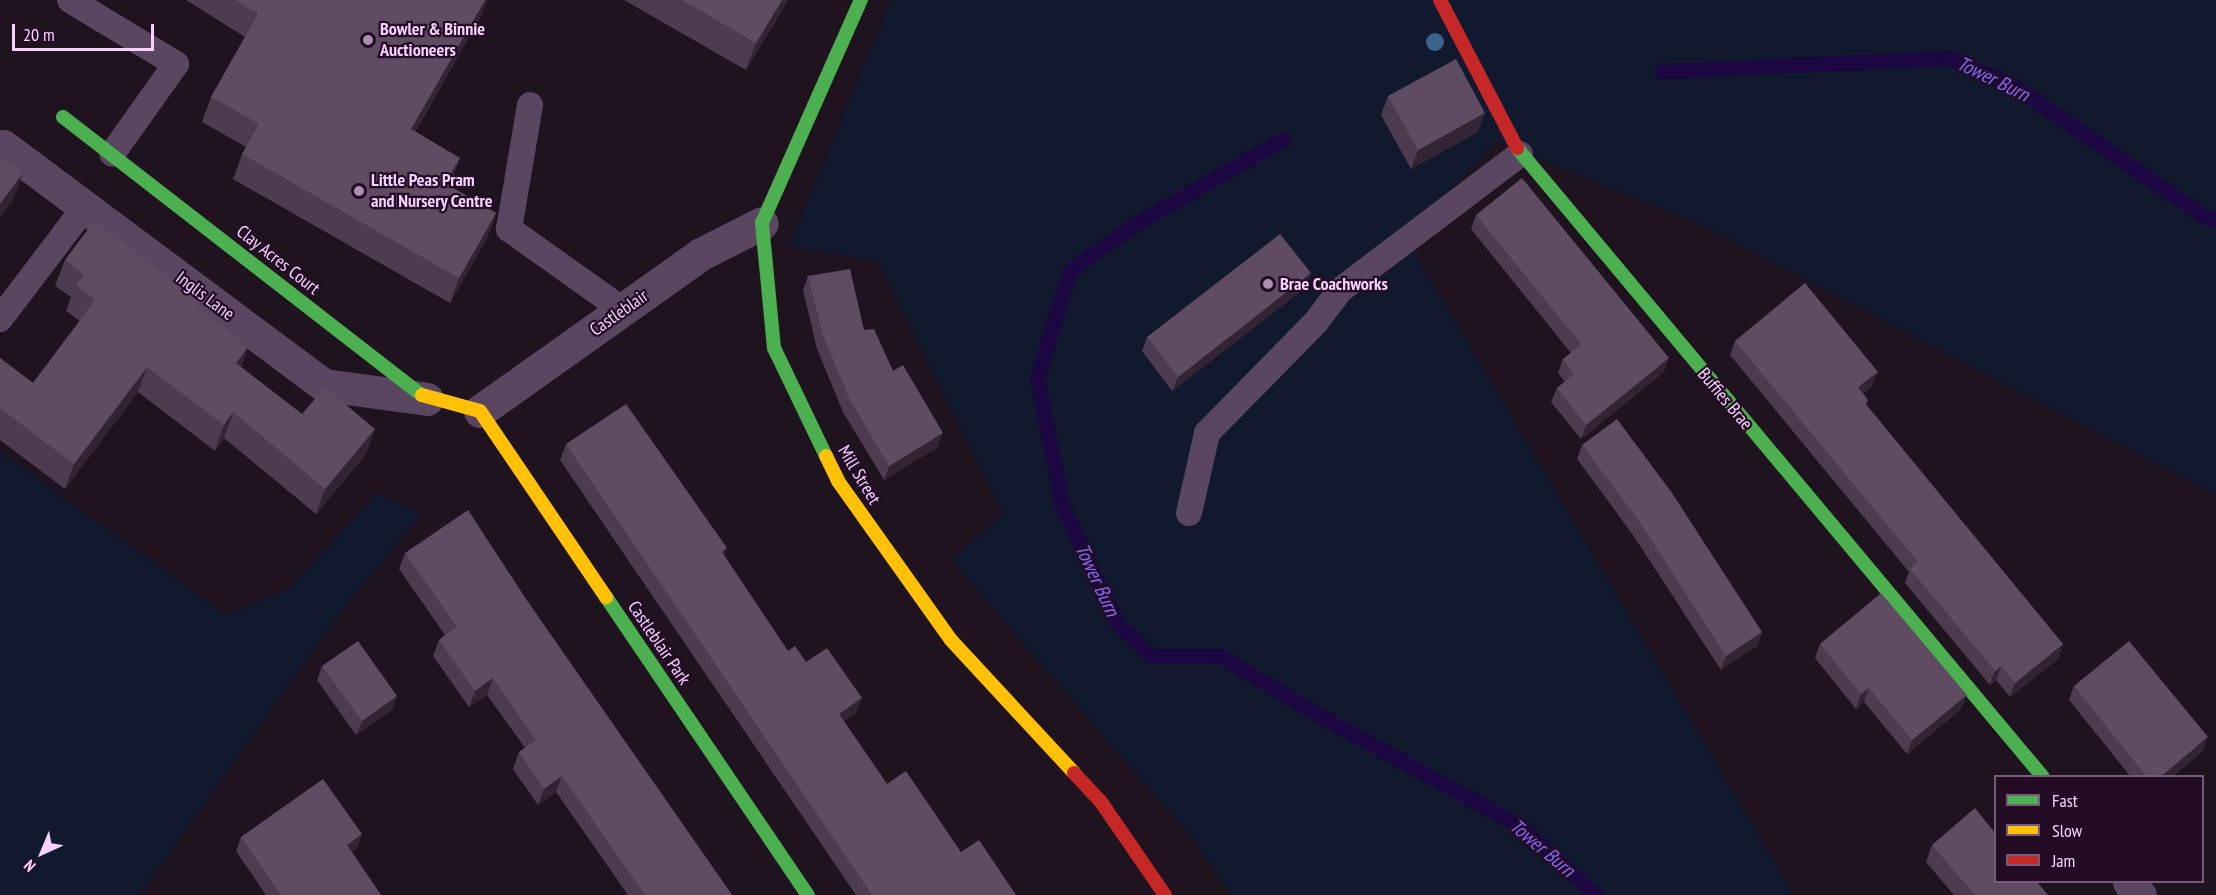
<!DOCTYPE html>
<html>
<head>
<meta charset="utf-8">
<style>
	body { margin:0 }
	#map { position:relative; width:2216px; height:895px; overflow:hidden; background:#1f131f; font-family:"PT Sans Narrow",sans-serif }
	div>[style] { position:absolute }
	.green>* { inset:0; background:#11192e }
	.stream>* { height:15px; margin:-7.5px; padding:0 7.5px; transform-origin:7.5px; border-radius:7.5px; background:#1c0742 }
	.lane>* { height:26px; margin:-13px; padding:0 13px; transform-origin:13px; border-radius:13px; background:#5b4661 }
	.street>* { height:33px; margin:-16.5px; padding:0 16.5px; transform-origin:16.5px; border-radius:16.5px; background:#5b4661 }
	.fast>* { height:14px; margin:-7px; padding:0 7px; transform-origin:7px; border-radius:7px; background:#4caf50 }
	.slow>* { height:14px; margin:-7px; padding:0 7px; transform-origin:7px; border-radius:7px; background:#ffc107 }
	.jam>* { height:14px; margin:-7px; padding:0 7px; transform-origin:7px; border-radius:7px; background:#c62828 }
	.trees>* { width:18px; height:18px; margin:-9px; border-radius:50%; background:#3c628e }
	.wall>* { inset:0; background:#4d3b4f }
	.shaded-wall>* { inset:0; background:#332434 }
	.building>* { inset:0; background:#5f4b62 }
	.dots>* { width:16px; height:16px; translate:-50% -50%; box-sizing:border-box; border:3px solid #230d25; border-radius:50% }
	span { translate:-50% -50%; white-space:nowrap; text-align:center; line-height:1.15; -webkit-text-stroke:4.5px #230d25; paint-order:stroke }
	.poi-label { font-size:18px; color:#f7d1ff; font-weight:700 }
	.left { translate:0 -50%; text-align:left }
	.street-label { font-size:18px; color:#f7d1ff }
	.water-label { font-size:20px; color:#8367ff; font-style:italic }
	.legend { position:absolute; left:1994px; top:775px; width:210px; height:108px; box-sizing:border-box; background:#230d25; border:2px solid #785b7c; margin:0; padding:8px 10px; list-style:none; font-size:18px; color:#f7d1ff }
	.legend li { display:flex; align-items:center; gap:12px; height:30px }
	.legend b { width:30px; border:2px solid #785b7c }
	.north { position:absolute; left:12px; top:823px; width:60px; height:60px; -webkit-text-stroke:4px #230d25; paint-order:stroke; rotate:224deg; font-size:16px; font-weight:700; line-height:24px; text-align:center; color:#f7d1ff }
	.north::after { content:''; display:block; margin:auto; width:21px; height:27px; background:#f7d1ff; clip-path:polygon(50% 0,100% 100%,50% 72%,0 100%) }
	.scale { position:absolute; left:12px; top:24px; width:142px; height:27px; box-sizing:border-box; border:3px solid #f7d1ff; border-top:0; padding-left:8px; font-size:18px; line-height:21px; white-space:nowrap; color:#f7d1ff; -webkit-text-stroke:4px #230d25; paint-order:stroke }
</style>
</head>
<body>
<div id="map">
	<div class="green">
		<div style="clip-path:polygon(891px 0,2216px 0,2216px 495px,1705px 227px,1497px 142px,1405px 236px,1794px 895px,1230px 895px,1192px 838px,951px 560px,1003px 514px,878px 261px,789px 246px)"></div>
		<div style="clip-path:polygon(0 451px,226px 615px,290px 588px,377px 493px,422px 514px,342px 610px,140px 895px,0 895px)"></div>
	</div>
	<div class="stream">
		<div style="left:1662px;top:71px;width:287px;rotate:-2.6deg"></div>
		<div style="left:1949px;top:58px;width:67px;rotate:22.8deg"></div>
		<div style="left:2011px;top:84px;width:237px;rotate:34.4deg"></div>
		<div style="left:2207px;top:218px;width:9px;rotate:6deg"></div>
		<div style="left:1283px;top:139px;width:168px;rotate:150.1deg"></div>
		<div style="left:1137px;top:223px;width:82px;rotate:145deg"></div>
		<div style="left:1070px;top:270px;width:113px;rotate:107deg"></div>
		<div style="left:1037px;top:378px;width:129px;rotate:78.9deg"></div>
		<div style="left:1062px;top:505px;width:132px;rotate:65deg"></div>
		<div style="left:1118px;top:625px;width:46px;rotate:42.4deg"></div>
		<div style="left:1152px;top:656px;width:68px"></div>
		<div style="left:1220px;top:656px;width:127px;rotate:30.8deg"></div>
		<div style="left:1329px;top:721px;width:218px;rotate:28.8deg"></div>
		<div style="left:1520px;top:826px;width:103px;rotate:42.2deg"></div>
	</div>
	<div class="lane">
		<div style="left:70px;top:0;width:124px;rotate:31.1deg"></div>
		<div style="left:176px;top:64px;width:110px;rotate:125.4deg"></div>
		<div style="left:530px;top:105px;width:126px;rotate:99.6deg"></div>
		<div style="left:509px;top:229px;width:140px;rotate:35.4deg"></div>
		<div style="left:0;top:319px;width:141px;rotate:-52.8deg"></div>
		<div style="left:1189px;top:513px;width:82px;rotate:-77.3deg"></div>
		<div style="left:1207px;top:433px;width:156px;rotate:-45.5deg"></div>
		<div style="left:1316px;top:322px;width:39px;rotate:-53deg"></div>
		<div style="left:1339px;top:291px;width:227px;rotate:-37.1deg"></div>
	</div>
	<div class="street">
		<div style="left:3px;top:146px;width:400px;rotate:36.7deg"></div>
		<div style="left:324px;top:385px;width:104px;rotate:7.7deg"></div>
		<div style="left:480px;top:411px;width:271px;rotate:-35.4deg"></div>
		<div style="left:701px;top:254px;width:68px;rotate:-26.9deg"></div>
		<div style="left:2129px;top:882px;width:17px;rotate:50deg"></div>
	</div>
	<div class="fast">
		<div style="left:63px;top:117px;width:454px;rotate:37.8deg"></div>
		<div style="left:1517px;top:148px;width:819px;rotate:50.1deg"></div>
		<div style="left:826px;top:456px;width:120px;rotate:-115.7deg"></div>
		<div style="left:774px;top:348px;width:126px;rotate:-95.5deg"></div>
		<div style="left:762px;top:223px;width:244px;rotate:-66.1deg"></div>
		<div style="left:606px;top:597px;width:360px;rotate:55.9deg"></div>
	</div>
	<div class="slow">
		<div style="left:422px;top:395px;width:60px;rotate:15.4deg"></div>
		<div style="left:480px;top:411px;width:225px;rotate:55.9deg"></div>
		<div style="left:826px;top:456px;width:28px;rotate:64deg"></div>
		<div style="left:838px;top:481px;width:195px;rotate:54.6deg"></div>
		<div style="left:951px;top:640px;width:181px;rotate:47.2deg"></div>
	</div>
	<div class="jam">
		<div style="left:1440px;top:0;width:167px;rotate:62.5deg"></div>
		<div style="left:1074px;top:773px;width:40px;rotate:47deg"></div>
		<div style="left:1101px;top:802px;width:113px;rotate:55.5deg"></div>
	</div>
	<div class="trees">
		<div style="left:1435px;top:42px"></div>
	</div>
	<div class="wall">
		<div style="clip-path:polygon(186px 0,487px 0,481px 16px,415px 132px,460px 158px,449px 186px,496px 213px,487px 238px,450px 303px,233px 179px,242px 154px,246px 147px,202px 122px,211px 97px,245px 37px)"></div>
		<div style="clip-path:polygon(624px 0,788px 0,746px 70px)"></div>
		<div style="clip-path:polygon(1388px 96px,1478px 132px,1411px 169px,1381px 115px)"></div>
		<div style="clip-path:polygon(1476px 215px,1664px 372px,1581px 439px,1551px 402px,1557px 388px,1565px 382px,1558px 373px,1563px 359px,1571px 353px,1471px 229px)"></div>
		<div style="clip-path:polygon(65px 260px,197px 309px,248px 347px,241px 367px,302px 414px,375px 429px,366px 454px,316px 514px,224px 438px,215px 451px,138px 392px,65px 489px,0 440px,0 358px,33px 383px,80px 321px,66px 311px,71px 297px,55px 286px)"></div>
		<div style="clip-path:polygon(1311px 273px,1306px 287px,1172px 391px,1142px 351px,1147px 337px)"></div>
		<div style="clip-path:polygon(808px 276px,864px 330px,893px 371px,938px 447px,884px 480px,843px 412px,817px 349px,803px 290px)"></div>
		<div style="clip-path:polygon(1735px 341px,1872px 386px,1863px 393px,1868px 400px,1866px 405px,2063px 644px,2058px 659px,2010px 697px,1996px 680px,1990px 685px,1905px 583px,1909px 572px,1730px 355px)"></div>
		<div style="clip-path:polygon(566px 444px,724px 556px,788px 651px,806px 662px,856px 713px,844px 721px,887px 784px,961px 852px,1016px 895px,856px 895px,560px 460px)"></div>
		<div style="clip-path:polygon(1582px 445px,1762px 632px,1757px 646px,1721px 670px,1633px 535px,1577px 459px)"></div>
		<div style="clip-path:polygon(405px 553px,528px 602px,732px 895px,628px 895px,556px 792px,538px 805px,513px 769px,519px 752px,525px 748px,487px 695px,469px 707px,433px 656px,439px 640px,445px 635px,399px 569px)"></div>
		<div style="clip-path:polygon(1820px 644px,1961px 709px,1907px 754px,1864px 702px,1856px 709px,1815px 658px)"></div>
		<div style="clip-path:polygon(322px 666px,397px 696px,392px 710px,356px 735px,317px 680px)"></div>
		<div style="clip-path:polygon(2074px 686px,2203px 751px,2172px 777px,2131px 777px,2069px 700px)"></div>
		<div style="clip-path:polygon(362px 834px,357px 848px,352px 852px,381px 895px,266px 895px,236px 851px,241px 837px)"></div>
		<div style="clip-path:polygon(1932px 845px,2048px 895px,1954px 895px,1926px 862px)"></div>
	</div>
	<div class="shaded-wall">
		<div style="clip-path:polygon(485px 0,487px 0,481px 16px,402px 154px,411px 129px)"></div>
		<div style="clip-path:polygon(782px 0,788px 0,746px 70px,756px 43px)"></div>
		<div style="clip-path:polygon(1485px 113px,1478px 132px,1411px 169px,1418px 150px)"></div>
		<div style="clip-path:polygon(460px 158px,451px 183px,436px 208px,445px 183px)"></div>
		<div style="clip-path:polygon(23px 173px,13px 201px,0 218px,0 204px)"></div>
		<div style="clip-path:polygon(496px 213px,487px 238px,450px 303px,459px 278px)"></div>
		<div style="clip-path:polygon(1311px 273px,1306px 287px,1172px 391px,1178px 377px)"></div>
		<div style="clip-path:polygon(248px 347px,239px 373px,236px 363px)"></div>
		<div style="clip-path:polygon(1669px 358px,1664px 372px,1581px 439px,1586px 425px)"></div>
		<div style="clip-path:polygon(147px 367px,138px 392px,65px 489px,74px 464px)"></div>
		<div style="clip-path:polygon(1878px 372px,1872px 386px,1853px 401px,1858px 387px)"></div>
		<div style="clip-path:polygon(233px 412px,224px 438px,215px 451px,224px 425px)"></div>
		<div style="clip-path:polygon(375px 429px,366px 454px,316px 514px,325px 489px)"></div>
		<div style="clip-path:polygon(943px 433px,938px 447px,884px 480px,889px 466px)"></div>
		<div style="clip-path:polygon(727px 548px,722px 563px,722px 552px)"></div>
		<div style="clip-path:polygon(1762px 632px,1757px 646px,1721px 670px,1726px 656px)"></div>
		<div style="clip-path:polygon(2063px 644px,2058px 659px,2010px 697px,2015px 683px)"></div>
		<div style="clip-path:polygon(2001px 666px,1996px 680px,1990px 685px,1995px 671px)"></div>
		<div style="clip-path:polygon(493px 678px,487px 695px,469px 707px,475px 691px)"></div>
		<div style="clip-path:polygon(1869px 688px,1864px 702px,1856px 709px,1861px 694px)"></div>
		<div style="clip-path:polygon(1967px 695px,1961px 709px,1907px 754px,1912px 740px)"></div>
		<div style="clip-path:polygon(397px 696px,392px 710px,356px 735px,362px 721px)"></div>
		<div style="clip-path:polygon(862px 698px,856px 713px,833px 729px,839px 714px)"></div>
		<div style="clip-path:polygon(2208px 737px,2203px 751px,2172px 777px,2160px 777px)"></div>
		<div style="clip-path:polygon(562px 776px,556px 792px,538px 805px,544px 789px)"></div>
		<div style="clip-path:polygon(362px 834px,357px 848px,342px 859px,347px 845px)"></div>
	</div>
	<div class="building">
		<div style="clip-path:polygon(235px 0,485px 0,411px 129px,460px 158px,445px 183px,496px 213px,459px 278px,242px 154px,259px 124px,211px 97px,258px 14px)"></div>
		<div style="clip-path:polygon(682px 0,782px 0,756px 43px)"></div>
		<div style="clip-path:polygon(1456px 59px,1485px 113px,1418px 150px,1388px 96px)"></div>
		<div style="clip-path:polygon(0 156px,23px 173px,0 204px)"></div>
		<div style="clip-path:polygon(1522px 178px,1669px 358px,1586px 425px,1557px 388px,1574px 374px,1563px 359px,1581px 344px,1476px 215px)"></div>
		<div style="clip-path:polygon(94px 221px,200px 302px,196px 307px,248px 347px,236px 363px,302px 414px,325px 387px,375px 429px,325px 489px,233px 412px,224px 425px,147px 367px,74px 464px,0 408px,0 358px,33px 383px,95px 300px,76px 285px,84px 275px,65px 260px)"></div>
		<div style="clip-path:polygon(1280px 234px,1311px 273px,1178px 377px,1147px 337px)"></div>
		<div style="clip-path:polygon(850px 269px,864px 330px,874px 329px,893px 371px,903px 365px,943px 433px,889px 466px,849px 398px,823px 335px,808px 276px)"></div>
		<div style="clip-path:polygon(1805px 283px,1878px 372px,1858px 387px,1868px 400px,1865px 403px,2063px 644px,2015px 683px,2001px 666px,1995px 671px,1910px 569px,1918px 562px,1735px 341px)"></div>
		<div style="clip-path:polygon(626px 404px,727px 548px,722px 552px,788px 651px,795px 646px,806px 662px,827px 648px,862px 698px,839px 714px,887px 784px,906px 771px,961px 852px,979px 840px,1016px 895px,872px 895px,566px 444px)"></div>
		<div style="clip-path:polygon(1617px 419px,1672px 493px,1762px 632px,1726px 656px,1639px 521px,1582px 445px)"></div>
		<div style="clip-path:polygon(468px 510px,528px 602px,732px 895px,645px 895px,562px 776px,544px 789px,519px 752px,536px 740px,493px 678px,475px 691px,439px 640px,457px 627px,405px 553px)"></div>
		<div style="clip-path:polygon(1881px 593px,1967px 695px,1912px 740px,1869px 688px,1861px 694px,1820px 644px)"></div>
		<div style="clip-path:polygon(358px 641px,397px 696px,362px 721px,322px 666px)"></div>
		<div style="clip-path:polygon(2129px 641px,2208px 737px,2160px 777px,2147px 777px,2074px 686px)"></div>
		<div style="clip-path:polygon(323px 779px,362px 834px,347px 845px,381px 895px,281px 895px,241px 837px)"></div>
		<div style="clip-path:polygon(1975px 808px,1995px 833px,1995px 882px,2037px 882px,2048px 895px,1975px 895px,1932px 845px)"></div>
	</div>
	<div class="dots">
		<div style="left:368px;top:40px;background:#ab8eb1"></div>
		<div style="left:359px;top:191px;background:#ab8eb1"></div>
		<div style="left:1268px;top:284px;background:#ab8eb1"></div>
	</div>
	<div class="poi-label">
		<span class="left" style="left:380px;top:40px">Bowler &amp; Binnie<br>Auctioneers</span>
		<span class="left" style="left:371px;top:191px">Little Peas Pram<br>and Nursery Centre</span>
		<span class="left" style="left:1280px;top:284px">Brae Coachworks</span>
	</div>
	<div class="street-label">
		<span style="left:278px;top:260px;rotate:38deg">Clay Acres Court</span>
		<span style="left:205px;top:296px;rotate:37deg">Inglis Lane</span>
		<span style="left:619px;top:313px;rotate:-35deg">Castleblair</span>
		<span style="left:1725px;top:399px;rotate:50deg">Buffies Brae</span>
		<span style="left:859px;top:475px;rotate:59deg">Mill Street</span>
		<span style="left:659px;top:643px;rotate:56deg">Castleblair Park</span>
	</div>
	<div class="water-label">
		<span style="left:1993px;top:79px;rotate:26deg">Tower Burn</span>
		<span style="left:1097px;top:580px;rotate:65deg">Tower Burn</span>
		<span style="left:1542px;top:848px;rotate:40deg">Tower Burn</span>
	</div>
	<ul class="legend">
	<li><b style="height:8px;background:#4caf50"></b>Fast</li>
	<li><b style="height:8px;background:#ffc107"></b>Slow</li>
	<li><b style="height:8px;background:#c62828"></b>Jam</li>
	</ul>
	<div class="north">N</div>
	<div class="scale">20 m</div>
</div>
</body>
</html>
